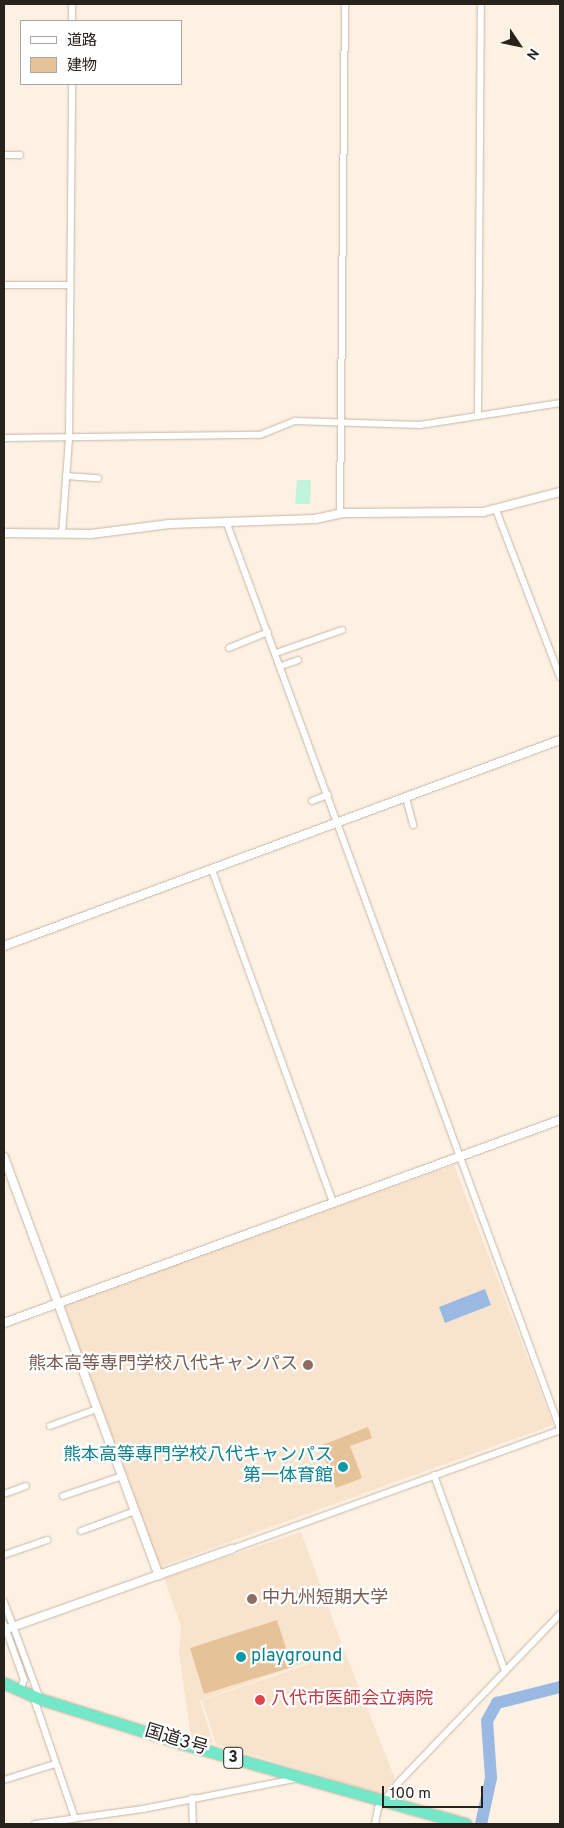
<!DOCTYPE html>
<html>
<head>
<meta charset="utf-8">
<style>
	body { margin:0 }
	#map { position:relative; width:564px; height:1828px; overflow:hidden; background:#fdf1e3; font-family:Overpass,"Noto Sans JP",sans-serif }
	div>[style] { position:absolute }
	.built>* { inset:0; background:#f8e3cc }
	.green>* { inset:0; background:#c0f4da }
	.water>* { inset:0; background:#9ab9e2 }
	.river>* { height:12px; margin:-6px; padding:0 6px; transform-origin:6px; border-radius:6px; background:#9ab9e2 }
	.building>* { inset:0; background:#e6c299 }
	.roads { filter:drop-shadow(0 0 1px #c6b7a7) drop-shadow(0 0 1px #c6b7a7) }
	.minor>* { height:6px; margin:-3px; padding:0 3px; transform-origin:3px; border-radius:3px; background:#fff }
	.tertiary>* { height:8px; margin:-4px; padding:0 4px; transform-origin:4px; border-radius:4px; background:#fff }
	.trunk>* { height:11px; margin:-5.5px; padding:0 5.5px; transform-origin:5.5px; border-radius:5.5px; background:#73e8c8 }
	.dots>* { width:14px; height:14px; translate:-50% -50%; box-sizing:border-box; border:2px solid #fff; border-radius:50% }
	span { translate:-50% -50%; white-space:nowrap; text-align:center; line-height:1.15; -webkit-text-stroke:4.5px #fff; paint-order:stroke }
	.shield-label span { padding:1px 4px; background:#fff; border:1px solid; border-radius:4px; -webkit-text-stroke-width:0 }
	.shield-label { font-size:16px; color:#28221c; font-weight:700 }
	.education-label { font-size:18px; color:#785e54 }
	.right { translate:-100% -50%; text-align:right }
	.left { translate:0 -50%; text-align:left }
	.culture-label { font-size:18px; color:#0d838f }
	.health-label { font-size:18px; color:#be3a42 }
	.street-label { font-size:18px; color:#28221c }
	.frame { position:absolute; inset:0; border:5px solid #28221c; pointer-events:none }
	.legend { position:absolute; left:20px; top:20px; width:162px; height:65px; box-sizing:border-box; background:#fff; border:1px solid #a9a7a4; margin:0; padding:6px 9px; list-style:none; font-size:15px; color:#28221c }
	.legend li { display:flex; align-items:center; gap:10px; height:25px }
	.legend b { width:25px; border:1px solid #a9a7a4 }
	.north { position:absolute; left:494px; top:20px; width:50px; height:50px; -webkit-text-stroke:4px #fff; paint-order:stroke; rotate:124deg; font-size:14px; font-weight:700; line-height:20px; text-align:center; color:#28221c }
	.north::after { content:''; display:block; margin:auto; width:18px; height:22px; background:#28221c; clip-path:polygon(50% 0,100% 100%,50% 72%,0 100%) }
	.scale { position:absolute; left:382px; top:1786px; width:101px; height:22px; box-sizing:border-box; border:2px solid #28221c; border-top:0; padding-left:6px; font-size:15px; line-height:18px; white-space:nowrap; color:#28221c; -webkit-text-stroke:4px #fff; paint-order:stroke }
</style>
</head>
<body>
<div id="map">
	<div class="built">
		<div style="clip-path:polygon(454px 1165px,553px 1425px,160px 1567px,135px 1511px,64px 1304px)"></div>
		<div style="clip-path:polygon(301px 1532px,344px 1650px,200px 1700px,213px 1743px,191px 1737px,179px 1654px,181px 1626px,164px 1578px)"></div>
		<div style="clip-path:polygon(345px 1652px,395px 1779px,383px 1795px,216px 1744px,202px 1700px)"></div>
	</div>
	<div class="green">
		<div style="clip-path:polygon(297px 480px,311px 480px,310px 504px,295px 504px)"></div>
	</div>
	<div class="water">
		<div style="clip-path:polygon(485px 1289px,491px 1305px,445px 1323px,439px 1307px)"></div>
	</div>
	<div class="river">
		<div style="left:481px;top:1824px;width:47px;rotate:-77.7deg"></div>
		<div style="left:491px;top:1778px;width:57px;rotate:-94deg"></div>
		<div style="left:487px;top:1721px;width:21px;rotate:-61deg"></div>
		<div style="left:497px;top:1703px;width:65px;rotate:-14.3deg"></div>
	</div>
	<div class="building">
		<div style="clip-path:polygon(368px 1427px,372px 1438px,350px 1446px,362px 1478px,336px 1488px,320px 1446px)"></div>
		<div style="clip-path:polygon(277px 1620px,292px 1667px,204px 1694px,190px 1648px)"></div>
	</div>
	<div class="roads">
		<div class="minor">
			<div style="left:72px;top:21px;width:17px;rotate:-90deg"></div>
			<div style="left:4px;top:155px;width:16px"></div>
			<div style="left:4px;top:285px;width:66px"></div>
			<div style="left:478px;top:416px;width:412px;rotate:-89.6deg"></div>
			<div style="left:4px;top:438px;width:256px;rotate:-0.7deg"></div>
			<div style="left:260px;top:435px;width:38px;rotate:-22deg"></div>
			<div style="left:295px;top:421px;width:125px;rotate:1.8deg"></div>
			<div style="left:420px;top:425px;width:142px;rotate:-8.9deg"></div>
			<div style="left:66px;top:476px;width:32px;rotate:4deg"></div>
			<div style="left:496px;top:510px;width:179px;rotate:69deg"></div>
			<div style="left:340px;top:514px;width:510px;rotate:-89.44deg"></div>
			<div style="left:226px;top:521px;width:967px;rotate:69.8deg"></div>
			<div style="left:62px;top:534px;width:96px;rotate:-85.8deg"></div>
			<div style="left:69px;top:438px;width:354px;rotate:-89.5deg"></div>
			<div style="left:229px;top:648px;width:42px;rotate:-22.3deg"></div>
			<div style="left:276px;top:653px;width:70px;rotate:-19.2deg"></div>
			<div style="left:281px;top:666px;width:18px;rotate:-19deg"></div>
			<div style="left:406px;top:798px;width:28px;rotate:75deg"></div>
			<div style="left:312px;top:801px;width:17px;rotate:-21deg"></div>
			<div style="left:212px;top:870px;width:353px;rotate:70deg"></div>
			<div style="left:50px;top:1426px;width:50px;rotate:-19.9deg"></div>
			<div style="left:434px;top:1475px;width:208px;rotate:70.1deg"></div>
			<div style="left:4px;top:1494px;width:23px;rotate:-20deg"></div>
			<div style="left:63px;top:1496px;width:62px;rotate:-18.7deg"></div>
			<div style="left:81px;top:1531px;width:58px;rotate:-20.3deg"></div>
			<div style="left:232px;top:1549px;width:349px;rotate:-19.9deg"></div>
			<div style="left:4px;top:1555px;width:46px;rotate:-19.2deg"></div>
			<div style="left:4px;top:1602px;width:103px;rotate:69.6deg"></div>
			<div style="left:4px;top:1624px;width:59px;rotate:70.3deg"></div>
			<div style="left:24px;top:1680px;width:12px;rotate:114deg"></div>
			<div style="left:33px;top:1696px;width:127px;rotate:71.1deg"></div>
			<div style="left:4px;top:1780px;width:53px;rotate:-17.4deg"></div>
			<div style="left:192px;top:1798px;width:26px;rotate:88deg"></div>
			<div style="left:35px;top:1824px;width:109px;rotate:-7.9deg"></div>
			<div style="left:143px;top:1809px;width:159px;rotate:-11.2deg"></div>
			<div style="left:375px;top:1824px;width:16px;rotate:-79deg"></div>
			<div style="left:378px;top:1808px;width:33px;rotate:-51deg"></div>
			<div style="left:399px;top:1782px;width:233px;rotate:-46.2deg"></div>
		</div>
		<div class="tertiary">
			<div style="left:4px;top:533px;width:87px;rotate:0.7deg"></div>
			<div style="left:91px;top:534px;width:79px;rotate:-7.3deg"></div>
			<div style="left:169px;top:524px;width:146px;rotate:-2deg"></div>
			<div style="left:315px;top:519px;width:30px;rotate:-12deg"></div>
			<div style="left:344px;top:513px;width:139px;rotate:-0.4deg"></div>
			<div style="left:483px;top:512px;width:80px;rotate:-14.6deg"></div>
			<div style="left:4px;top:946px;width:593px;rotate:-20.33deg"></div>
			<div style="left:4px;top:1157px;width:446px;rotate:69.7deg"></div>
			<div style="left:4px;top:1323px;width:592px;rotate:-20.06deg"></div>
			<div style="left:4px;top:1630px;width:242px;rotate:-19.6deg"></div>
		</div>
		<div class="trunk">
			<div style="left:4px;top:1683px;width:39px;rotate:24deg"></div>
			<div style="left:40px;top:1699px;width:147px;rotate:17.4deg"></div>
			<div style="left:180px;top:1743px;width:297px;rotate:15.8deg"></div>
		</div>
	</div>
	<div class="dots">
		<div style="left:308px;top:1365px;background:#8d6e63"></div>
		<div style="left:343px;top:1467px;background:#0f9aa8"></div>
		<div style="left:252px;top:1599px;background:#8d6e63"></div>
		<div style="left:241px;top:1657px;background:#0f9aa8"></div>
		<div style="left:260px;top:1700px;background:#e0444e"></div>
	</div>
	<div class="shield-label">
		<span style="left:233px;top:1758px">3</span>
	</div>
	<div class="education-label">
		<span class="right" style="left:298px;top:1365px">熊本高等専門学校八代キャンパス</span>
		<span class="left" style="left:262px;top:1599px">中九州短期大学</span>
	</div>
	<div class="culture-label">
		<span class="right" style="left:333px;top:1467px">熊本高等専門学校八代キャンパス<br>第一体育館</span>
		<span class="left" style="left:251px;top:1657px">playground</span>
	</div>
	<div class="health-label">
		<span class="left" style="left:271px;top:1700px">八代市医師会立病院</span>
	</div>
	<div class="street-label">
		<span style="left:176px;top:1741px;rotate:17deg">国道3号</span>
	</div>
	<div class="frame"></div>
	<ul class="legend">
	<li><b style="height:6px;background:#fff"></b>道路</li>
	<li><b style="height:14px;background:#e6c299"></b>建物</li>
	</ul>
	<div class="north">N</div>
	<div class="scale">100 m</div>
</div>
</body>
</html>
